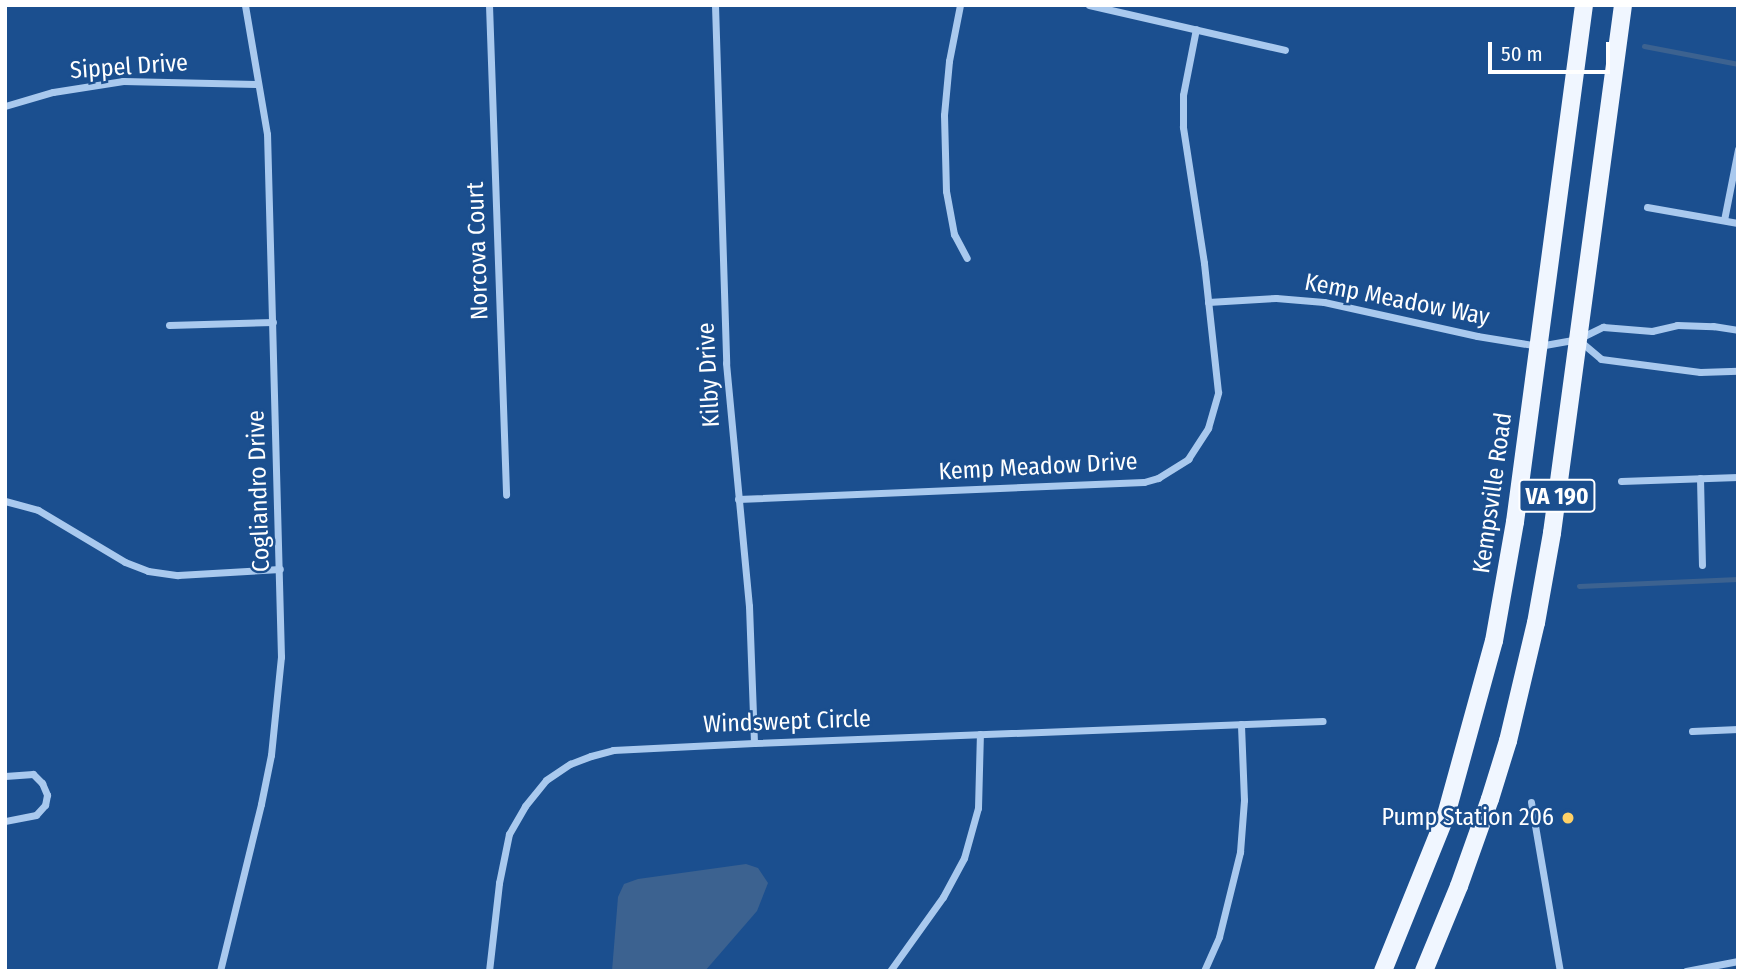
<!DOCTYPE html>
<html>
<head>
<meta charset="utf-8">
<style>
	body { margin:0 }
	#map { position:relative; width:1743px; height:976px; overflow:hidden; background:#1b4f8f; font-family:"Fira Sans Condensed",sans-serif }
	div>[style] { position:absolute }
	.water>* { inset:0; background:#3c6290 }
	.stream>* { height:5px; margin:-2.5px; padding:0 2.5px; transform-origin:2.5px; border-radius:2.5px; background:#3c6290 }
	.minor>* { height:7px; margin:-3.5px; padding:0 3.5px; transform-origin:3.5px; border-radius:3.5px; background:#a9c9ee }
	.primary>* { height:18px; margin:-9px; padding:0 9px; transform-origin:9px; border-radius:9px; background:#f0f6ff }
	.dots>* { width:19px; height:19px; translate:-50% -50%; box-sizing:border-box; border:4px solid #1b4f8f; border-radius:50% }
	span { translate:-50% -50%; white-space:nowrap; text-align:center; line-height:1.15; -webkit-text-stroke:5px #1b4f8f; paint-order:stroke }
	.shield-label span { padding:2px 5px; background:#1b4f8f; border:2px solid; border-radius:5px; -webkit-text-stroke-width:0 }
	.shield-label { font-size:23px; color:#fff; font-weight:700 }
	.street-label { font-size:24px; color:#fff }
	.poi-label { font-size:24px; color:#fff }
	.right { translate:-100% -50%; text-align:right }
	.frame { position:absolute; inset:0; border:7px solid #fff; pointer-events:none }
	.scale { position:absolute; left:1488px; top:42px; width:122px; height:32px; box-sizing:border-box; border:4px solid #fff; border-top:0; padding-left:9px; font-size:21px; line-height:24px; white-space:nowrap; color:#fff; -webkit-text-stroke:5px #1b4f8f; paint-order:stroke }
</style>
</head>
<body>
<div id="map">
	<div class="water">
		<div style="clip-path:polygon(746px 864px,758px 868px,768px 883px,757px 911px,705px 971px,612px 971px,618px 897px,624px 884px,638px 879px)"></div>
	</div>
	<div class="stream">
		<div style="left:1644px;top:46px;width:96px;rotate:10.8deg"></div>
		<div style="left:1579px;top:586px;width:159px;rotate:-2.5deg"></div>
	</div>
	<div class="minor">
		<div style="left:489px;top:5px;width:490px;rotate:88deg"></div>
		<div style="left:715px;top:5px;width:358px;rotate:88.2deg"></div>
		<div style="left:726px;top:363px;width:244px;rotate:84.6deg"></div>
		<div style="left:749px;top:606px;width:137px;rotate:87.9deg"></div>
		<div style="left:960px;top:5px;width:57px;rotate:101.1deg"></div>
		<div style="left:949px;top:61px;width:54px;rotate:95.3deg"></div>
		<div style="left:944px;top:115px;width:76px;rotate:88.5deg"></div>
		<div style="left:946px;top:191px;width:44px;rotate:79.5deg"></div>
		<div style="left:954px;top:234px;width:27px;rotate:62deg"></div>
		<div style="left:1089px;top:5px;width:201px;rotate:12.9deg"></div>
		<div style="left:5px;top:106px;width:50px;rotate:-16.3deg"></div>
		<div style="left:53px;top:92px;width:71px;rotate:-8.9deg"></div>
		<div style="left:123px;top:81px;width:134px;rotate:1.3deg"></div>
		<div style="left:1647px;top:207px;width:92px;rotate:10deg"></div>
		<div style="left:1724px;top:220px;width:72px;rotate:-78.8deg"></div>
		<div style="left:1208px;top:302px;width:68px;rotate:-3.4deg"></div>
		<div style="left:1276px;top:298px;width:48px;rotate:4.8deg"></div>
		<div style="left:1324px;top:302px;width:157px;rotate:12.5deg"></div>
		<div style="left:1477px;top:336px;width:63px;rotate:9.2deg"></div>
		<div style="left:1539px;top:346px;width:40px;rotate:-10deg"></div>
		<div style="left:1578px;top:339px;width:28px;rotate:-26deg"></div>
		<div style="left:1603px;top:327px;width:49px;rotate:4.7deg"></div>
		<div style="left:1652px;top:331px;width:26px;rotate:-13deg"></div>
		<div style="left:1677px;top:325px;width:36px;rotate:2deg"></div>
		<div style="left:1713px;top:326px;width:25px;rotate:9deg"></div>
		<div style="left:169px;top:325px;width:104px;rotate:-1.7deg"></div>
		<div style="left:1581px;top:342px;width:26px;rotate:40deg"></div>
		<div style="left:1601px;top:359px;width:100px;rotate:7.5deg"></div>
		<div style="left:1700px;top:372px;width:38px;rotate:-2deg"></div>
		<div style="left:1700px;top:478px;width:87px;rotate:88.7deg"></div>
		<div style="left:1621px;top:481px;width:117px;rotate:-2deg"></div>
		<div style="left:738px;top:499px;width:406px;rotate:-2.4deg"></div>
		<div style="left:1144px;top:482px;width:15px;rotate:-16deg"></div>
		<div style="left:1158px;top:478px;width:36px;rotate:-32deg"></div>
		<div style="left:1188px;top:459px;width:37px;rotate:-57deg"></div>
		<div style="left:1208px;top:428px;width:37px;rotate:-74deg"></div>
		<div style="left:1218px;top:392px;width:130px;rotate:-96.2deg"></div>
		<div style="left:1204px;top:263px;width:138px;rotate:-98.8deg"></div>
		<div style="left:1183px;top:127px;width:32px;rotate:-90deg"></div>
		<div style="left:1183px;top:95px;width:67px;rotate:-78.9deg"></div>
		<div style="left:5px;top:501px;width:34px;rotate:15deg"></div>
		<div style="left:38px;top:510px;width:101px;rotate:30.9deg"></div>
		<div style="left:125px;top:562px;width:25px;rotate:21deg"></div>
		<div style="left:148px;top:571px;width:30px;rotate:8deg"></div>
		<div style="left:178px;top:575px;width:102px;rotate:-3.4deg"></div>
		<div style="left:1692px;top:731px;width:46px;rotate:-2.5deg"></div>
		<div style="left:5px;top:776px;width:28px;rotate:-4deg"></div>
		<div style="left:33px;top:774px;width:13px;rotate:45deg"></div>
		<div style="left:42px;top:783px;width:13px;rotate:67deg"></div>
		<div style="left:47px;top:795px;width:10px;rotate:101deg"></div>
		<div style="left:45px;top:805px;width:13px;rotate:132deg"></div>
		<div style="left:36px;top:815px;width:32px;rotate:169deg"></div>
		<div style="left:1531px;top:802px;width:171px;rotate:80.3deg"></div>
		<div style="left:220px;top:971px;width:172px;rotate:-76.2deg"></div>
		<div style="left:261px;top:804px;width:50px;rotate:-78.5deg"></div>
		<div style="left:271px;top:755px;width:99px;rotate:-84.2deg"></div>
		<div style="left:281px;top:657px;width:523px;rotate:-91.53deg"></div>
		<div style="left:267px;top:134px;width:131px;rotate:-99.7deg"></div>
		<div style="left:489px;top:971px;width:89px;rotate:-83.5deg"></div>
		<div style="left:499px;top:883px;width:50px;rotate:-78.5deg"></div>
		<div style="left:509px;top:834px;width:32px;rotate:-60deg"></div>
		<div style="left:525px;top:806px;width:33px;rotate:-51deg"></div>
		<div style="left:546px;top:780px;width:29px;rotate:-34deg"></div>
		<div style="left:570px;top:764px;width:22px;rotate:-21deg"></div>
		<div style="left:591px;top:756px;width:23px;rotate:-15deg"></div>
		<div style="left:613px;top:750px;width:141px;rotate:-2.8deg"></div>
		<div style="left:754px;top:743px;width:569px;rotate:-2.21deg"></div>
		<div style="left:890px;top:971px;width:91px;rotate:-54.4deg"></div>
		<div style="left:943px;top:897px;width:44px;rotate:-61.7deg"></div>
		<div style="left:964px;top:858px;width:52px;rotate:-74.4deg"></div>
		<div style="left:978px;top:808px;width:74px;rotate:-88.5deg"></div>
		<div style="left:1204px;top:971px;width:37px;rotate:-66deg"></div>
		<div style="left:1219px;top:937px;width:88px;rotate:-76.1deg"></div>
		<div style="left:1240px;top:852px;width:52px;rotate:-85.6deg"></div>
		<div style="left:1244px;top:800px;width:76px;rotate:-92.3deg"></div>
		<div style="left:1686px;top:971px;width:53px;rotate:-10.9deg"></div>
	</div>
	<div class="primary">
		<div style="left:1383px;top:971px;width:168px;rotate:-68deg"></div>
		<div style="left:1446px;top:815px;width:180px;rotate:-74.6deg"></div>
		<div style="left:1494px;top:641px;width:121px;rotate:-80deg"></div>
		<div style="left:1515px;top:522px;width:522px;rotate:-82.4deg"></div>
		<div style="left:1424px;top:971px;width:92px;rotate:-67.6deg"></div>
		<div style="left:1459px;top:886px;width:92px;rotate:-70.4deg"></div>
		<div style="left:1490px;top:799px;width:61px;rotate:-72.8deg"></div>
		<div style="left:1508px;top:741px;width:121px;rotate:-76.7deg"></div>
		<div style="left:1536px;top:623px;width:91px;rotate:-79.9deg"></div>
		<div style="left:1552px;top:533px;width:533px;rotate:-82.34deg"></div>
	</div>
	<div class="dots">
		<div style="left:1568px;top:818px;background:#ffd166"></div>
	</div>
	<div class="shield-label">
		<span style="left:1557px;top:496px">VA 190</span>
	</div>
	<div class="street-label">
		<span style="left:129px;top:67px;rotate:-4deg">Sippel Drive</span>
		<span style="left:478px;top:251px;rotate:-92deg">Norcova Court</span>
		<span style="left:1397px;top:300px;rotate:11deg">Kemp Meadow Way</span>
		<span style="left:709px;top:375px;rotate:-93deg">Kilby Drive</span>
		<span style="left:1038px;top:467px;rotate:-3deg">Kemp Meadow Drive</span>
		<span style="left:259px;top:491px;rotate:-92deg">Cogliandro Drive</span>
		<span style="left:1493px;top:493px;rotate:-82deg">Kempsville Road</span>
		<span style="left:787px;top:722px;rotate:-2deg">Windswept Circle</span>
	</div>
	<div class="poi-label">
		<span class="right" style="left:1554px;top:818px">Pump Station 206</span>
	</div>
	<div class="frame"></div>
	<div class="scale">50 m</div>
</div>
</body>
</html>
